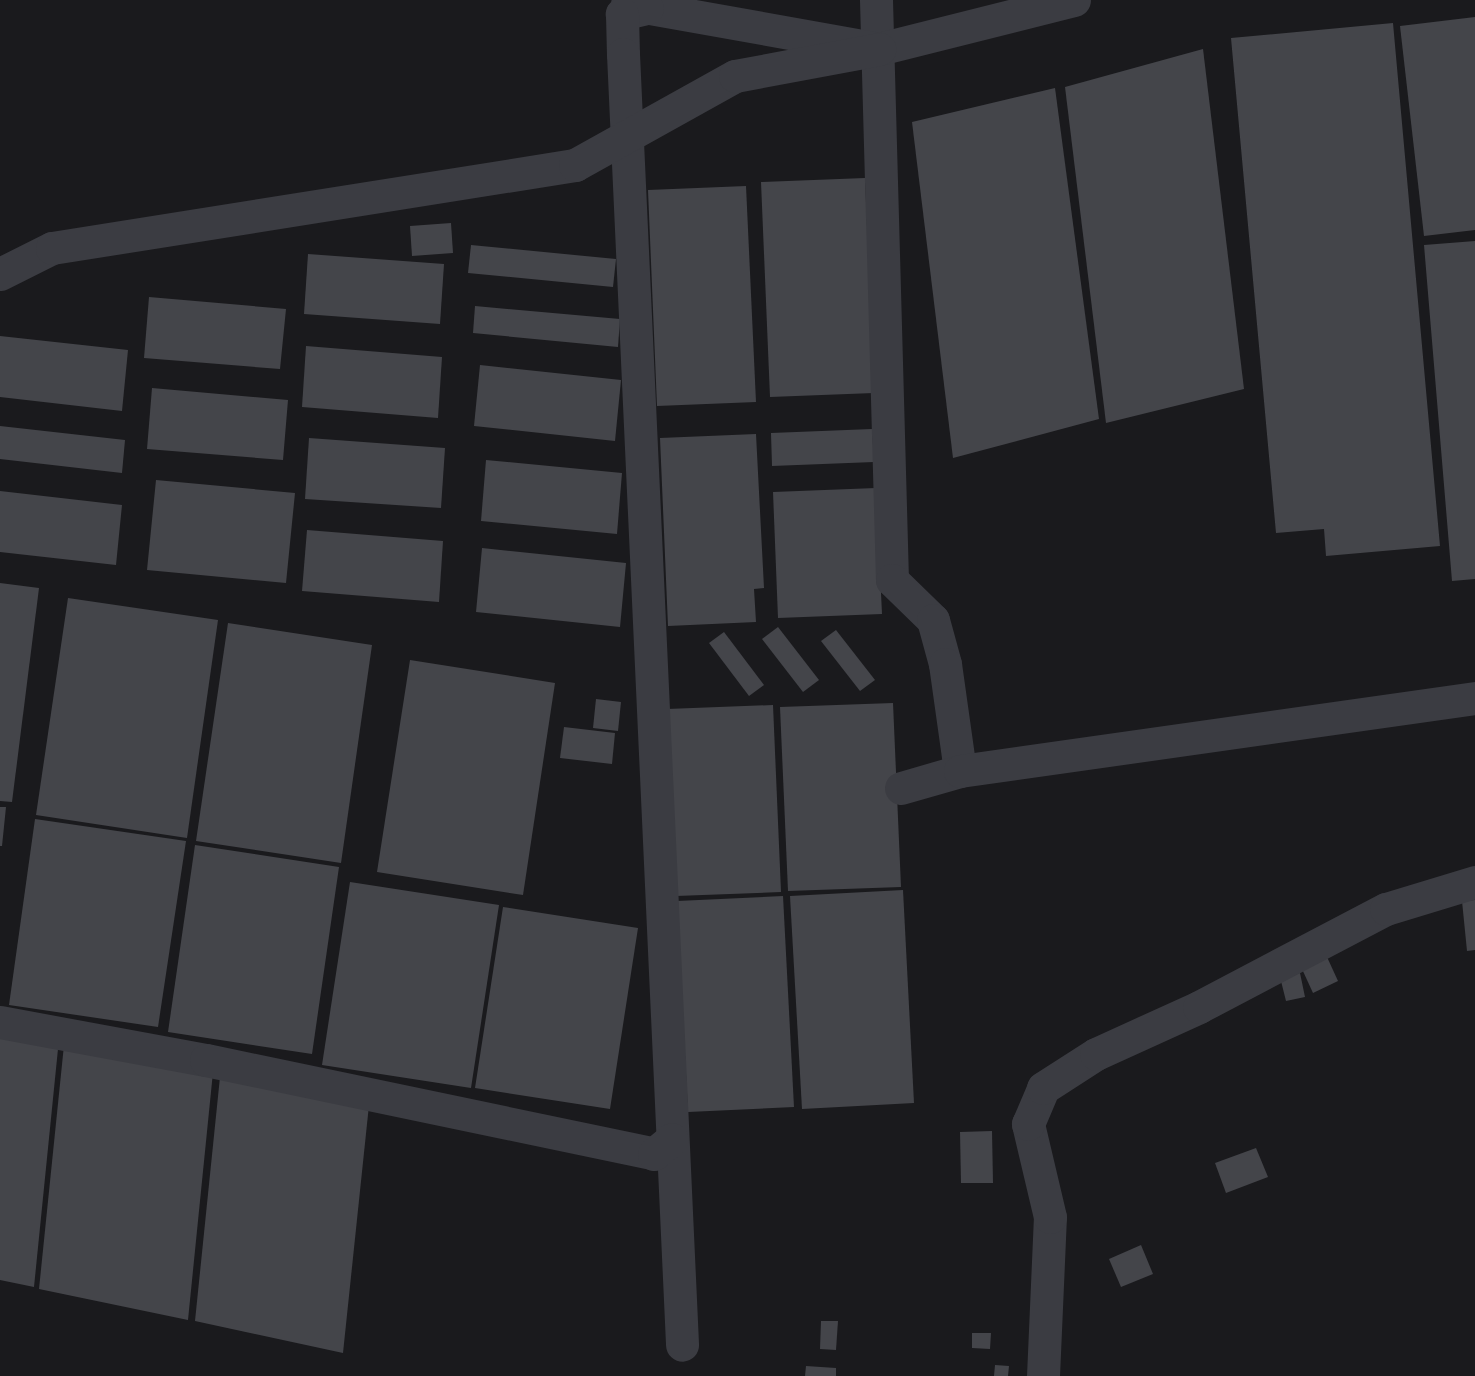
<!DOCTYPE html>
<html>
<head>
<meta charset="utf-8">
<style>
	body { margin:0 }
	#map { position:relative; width:1475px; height:1376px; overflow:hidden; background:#1a1a1d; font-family:"Archivo Narrow",sans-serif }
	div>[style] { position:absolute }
	.building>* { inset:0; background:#44454a }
	.minor>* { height:33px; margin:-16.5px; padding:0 16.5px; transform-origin:16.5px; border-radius:16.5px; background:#3b3c42 }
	span { translate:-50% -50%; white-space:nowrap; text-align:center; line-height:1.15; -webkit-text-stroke:4.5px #151518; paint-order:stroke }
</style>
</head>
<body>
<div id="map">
	<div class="building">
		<div style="clip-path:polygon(1475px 17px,1475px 230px,1424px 236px,1400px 26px)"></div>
		<div style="clip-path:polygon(1393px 23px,1440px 546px,1326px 556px,1324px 529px,1276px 533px,1231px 38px)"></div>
		<div style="clip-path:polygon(1203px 49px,1244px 389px,1106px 423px,1065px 87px)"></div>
		<div style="clip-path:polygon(1055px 88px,1099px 419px,953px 458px,912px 122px)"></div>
		<div style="clip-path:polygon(865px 178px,874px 393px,770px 397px,761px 182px)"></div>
		<div style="clip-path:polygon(746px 186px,756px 402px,657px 406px,648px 190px)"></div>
		<div style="clip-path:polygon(451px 223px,453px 253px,412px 256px,410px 226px)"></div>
		<div style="clip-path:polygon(1475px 241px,1475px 579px,1452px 581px,1424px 245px)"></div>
		<div style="clip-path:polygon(471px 245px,616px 259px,613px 287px,468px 273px)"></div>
		<div style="clip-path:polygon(308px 254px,444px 264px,440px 324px,304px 314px)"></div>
		<div style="clip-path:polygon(149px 297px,286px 309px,280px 369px,144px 358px)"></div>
		<div style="clip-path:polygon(475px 306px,620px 319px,618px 347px,473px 333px)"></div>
		<div style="clip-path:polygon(0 336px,128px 350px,122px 411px,0 397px)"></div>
		<div style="clip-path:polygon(306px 346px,442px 357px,438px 418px,302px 407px)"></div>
		<div style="clip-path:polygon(480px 365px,621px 380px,615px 441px,474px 426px)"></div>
		<div style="clip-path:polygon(152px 388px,288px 400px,283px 460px,147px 449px)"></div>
		<div style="clip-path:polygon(0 426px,125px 440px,122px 473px,0 459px)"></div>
		<div style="clip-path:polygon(872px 429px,874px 462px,772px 466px,771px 433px)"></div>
		<div style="clip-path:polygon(756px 434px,764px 588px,754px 589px,756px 622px,668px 626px,660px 438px)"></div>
		<div style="clip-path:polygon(309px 438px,445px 448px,441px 508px,305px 499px)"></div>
		<div style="clip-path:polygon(486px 460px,622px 473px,617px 534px,481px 521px)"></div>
		<div style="clip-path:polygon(156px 480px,295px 493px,286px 583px,147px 570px)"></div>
		<div style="clip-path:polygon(876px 488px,882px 614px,778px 618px,773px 492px)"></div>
		<div style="clip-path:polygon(0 491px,122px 505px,116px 565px,0 552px)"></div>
		<div style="clip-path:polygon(307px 530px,443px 541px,439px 602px,302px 591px)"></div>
		<div style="clip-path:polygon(482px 548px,626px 563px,620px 627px,476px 612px)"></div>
		<div style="clip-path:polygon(0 583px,39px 588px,12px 802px,0 801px)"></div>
		<div style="clip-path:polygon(68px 598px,218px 620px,187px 838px,36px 815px)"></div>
		<div style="clip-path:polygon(228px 623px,372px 645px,341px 863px,196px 841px)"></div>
		<div style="clip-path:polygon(778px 627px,819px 680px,803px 692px,762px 639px)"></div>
		<div style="clip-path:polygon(836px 630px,875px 680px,860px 691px,821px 641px)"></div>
		<div style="clip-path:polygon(724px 632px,764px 685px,749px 696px,709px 643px)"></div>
		<div style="clip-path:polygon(410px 660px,555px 683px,523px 895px,377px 872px)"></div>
		<div style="clip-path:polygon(596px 699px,621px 702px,618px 731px,593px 728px)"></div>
		<div style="clip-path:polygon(893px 703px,901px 887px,788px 891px,780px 707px)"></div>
		<div style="clip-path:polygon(773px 705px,781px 892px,676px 896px,667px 709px)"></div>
		<div style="clip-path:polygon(564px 727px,615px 733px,612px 764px,560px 758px)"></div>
		<div style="clip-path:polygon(0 807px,6px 807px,2px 846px,0 846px)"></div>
		<div style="clip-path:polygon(35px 819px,186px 841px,158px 1027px,9px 1005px)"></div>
		<div style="clip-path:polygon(195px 845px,339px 867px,312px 1054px,168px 1032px)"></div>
		<div style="clip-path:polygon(350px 882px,499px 905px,471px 1088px,322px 1065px)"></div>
		<div style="clip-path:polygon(903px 890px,914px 1103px,802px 1109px,790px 896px)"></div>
		<div style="clip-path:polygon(783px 896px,794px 1107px,688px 1112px,677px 901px)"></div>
		<div style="clip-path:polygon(1475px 900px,1475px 950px,1467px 951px,1462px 901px)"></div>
		<div style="clip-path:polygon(503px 907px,638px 928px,610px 1109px,475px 1088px)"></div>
		<div style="clip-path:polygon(1327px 957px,1338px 981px,1313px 993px,1302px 969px)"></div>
		<div style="clip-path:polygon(1300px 973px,1305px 997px,1286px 1001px,1280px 977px)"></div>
		<div style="clip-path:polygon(0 1028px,59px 1039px,34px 1287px,0 1280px)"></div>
		<div style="clip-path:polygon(64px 1045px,213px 1072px,188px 1320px,39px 1289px)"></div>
		<div style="clip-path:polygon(220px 1077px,369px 1105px,343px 1353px,195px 1321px)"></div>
		<div style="clip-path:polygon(992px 1131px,993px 1183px,961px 1183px,960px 1132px)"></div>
		<div style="clip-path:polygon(1256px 1148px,1268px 1177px,1226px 1193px,1215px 1163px)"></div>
		<div style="clip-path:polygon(1141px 1245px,1153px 1274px,1121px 1287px,1109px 1259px)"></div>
		<div style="clip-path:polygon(821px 1321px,838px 1321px,836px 1350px,820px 1349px)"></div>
		<div style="clip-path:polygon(972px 1333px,991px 1333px,990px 1349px,972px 1348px)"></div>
		<div style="clip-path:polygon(995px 1365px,1009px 1366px,1008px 1376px,994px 1376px)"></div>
		<div style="clip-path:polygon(806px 1366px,836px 1368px,836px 1376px,805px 1376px)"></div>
	</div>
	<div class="minor">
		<div style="left:876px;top:0;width:580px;rotate:88.42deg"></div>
		<div style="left:892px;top:580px;width:57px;rotate:44.3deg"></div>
		<div style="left:933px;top:620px;width:46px;rotate:74.7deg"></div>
		<div style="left:945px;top:664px;width:108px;rotate:82deg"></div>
		<div style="left:627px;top:4px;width:256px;rotate:10.1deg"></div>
		<div style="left:879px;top:49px;width:201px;rotate:-14.1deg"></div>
		<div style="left:647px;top:8px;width:26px;rotate:167deg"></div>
		<div style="left:622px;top:14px;width:40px;rotate:88.6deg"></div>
		<div style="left:623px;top:54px;width:1292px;rotate:87.38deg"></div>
		<div style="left:0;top:274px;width:58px;rotate:-26.6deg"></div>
		<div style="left:52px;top:248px;width:530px;rotate:-9.02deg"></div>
		<div style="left:575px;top:165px;width:183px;rotate:-29.1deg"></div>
		<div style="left:735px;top:76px;width:147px;rotate:-10.6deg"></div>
		<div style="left:901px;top:788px;width:61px;rotate:-16.1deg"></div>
		<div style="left:960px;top:771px;width:520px;rotate:-8.07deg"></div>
		<div style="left:0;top:1022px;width:209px;rotate:10.5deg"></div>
		<div style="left:206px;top:1060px;width:458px;rotate:11.8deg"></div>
		<div style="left:654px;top:1154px;width:23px;rotate:-40deg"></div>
		<div style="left:1043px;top:1376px;width:159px;rotate:-87.5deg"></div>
		<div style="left:1050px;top:1217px;width:96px;rotate:-103.3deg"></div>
		<div style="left:1028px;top:1124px;width:39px;rotate:-67deg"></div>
		<div style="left:1043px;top:1088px;width:63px;rotate:-32.7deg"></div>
		<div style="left:1096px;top:1054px;width:113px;rotate:-24.5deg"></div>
		<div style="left:1199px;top:1007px;width:211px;rotate:-27.7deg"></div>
		<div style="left:1386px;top:909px;width:93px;rotate:-16.9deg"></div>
	</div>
</div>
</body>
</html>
